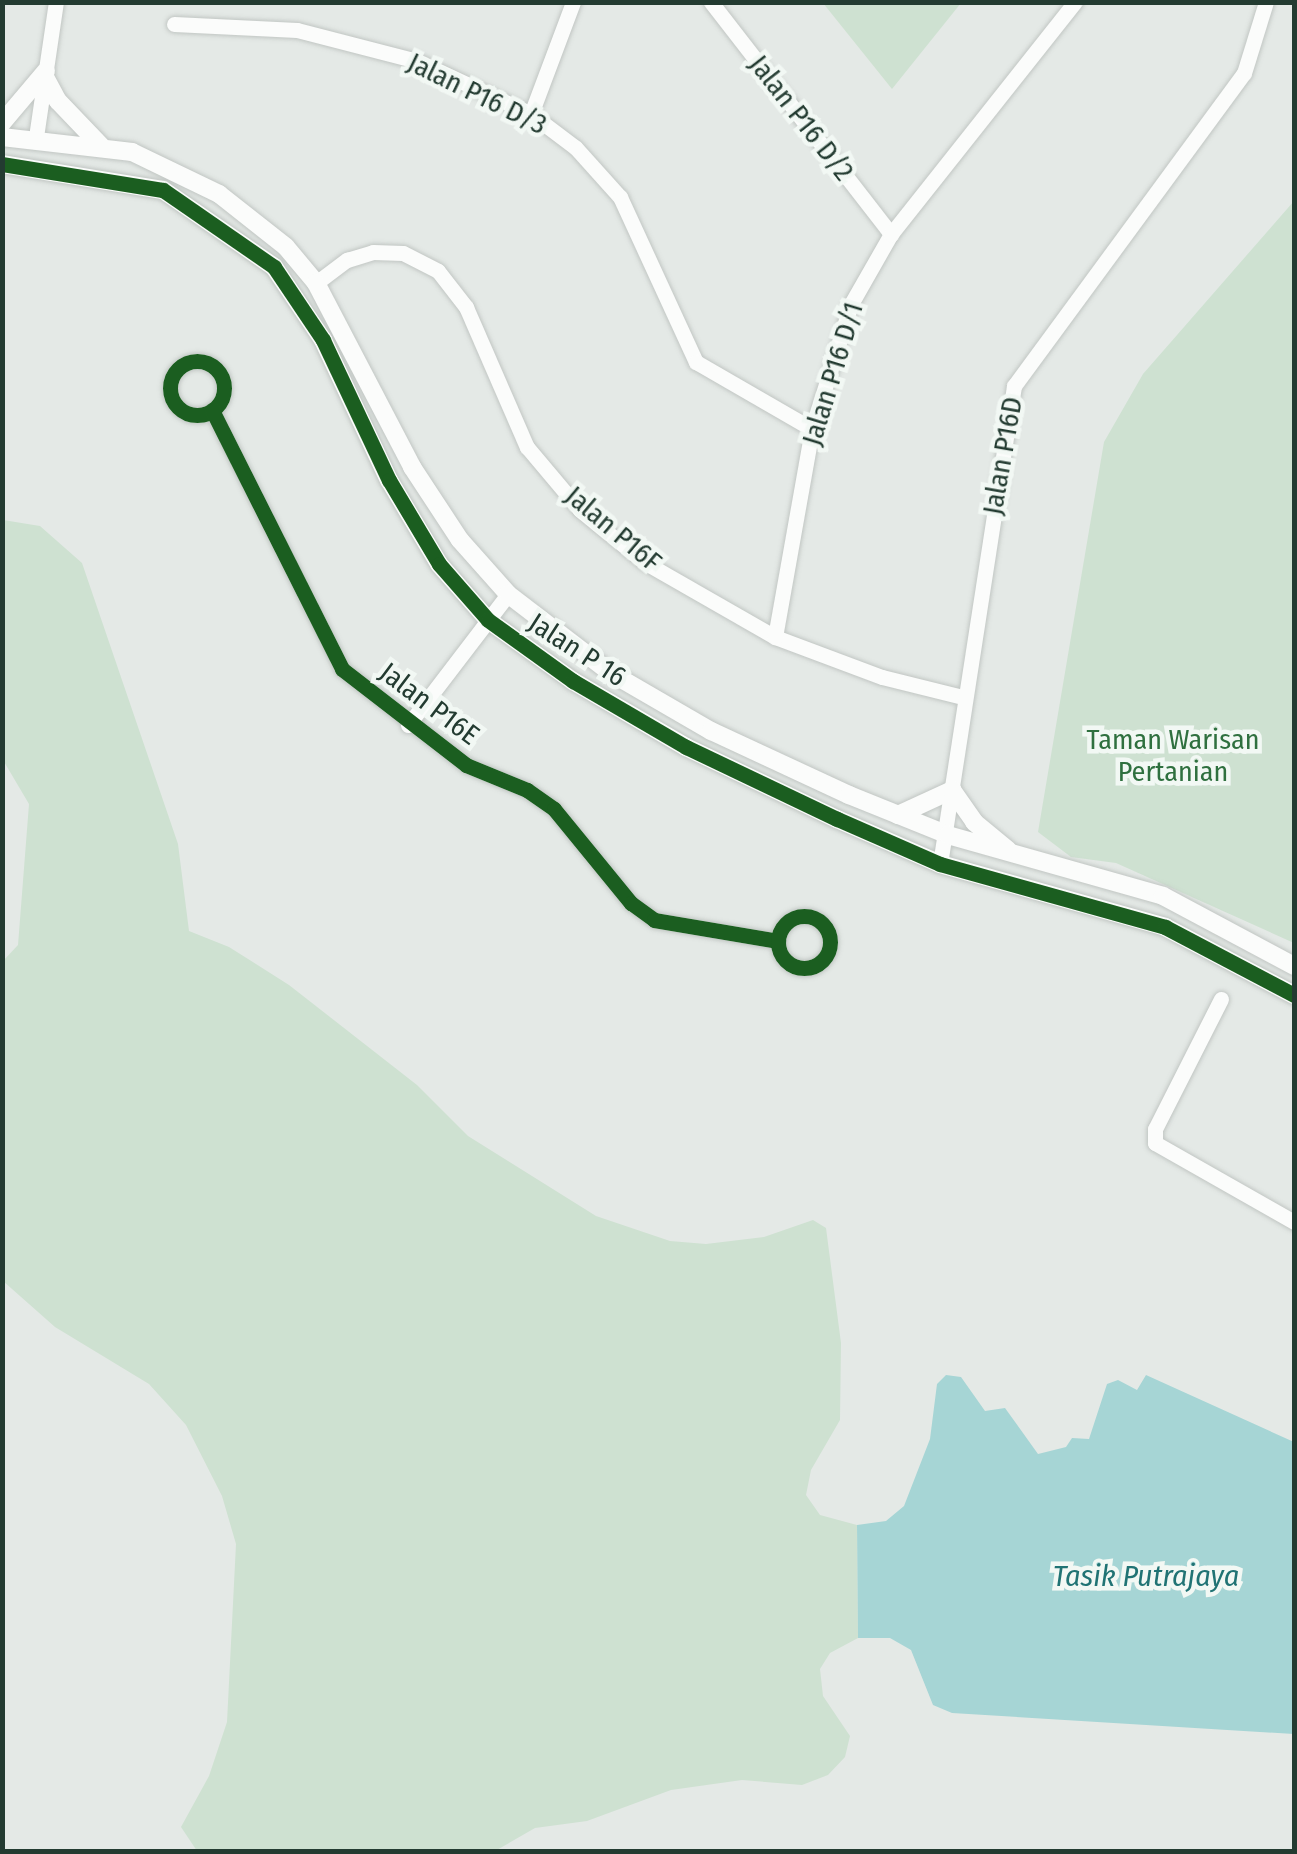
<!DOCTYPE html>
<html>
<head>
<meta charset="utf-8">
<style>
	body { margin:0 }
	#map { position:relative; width:1297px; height:1854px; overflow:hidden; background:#e4e9e6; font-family:"Fira Sans Condensed",sans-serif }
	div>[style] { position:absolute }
	.green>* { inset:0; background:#cee1d1 }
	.water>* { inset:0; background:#a6d5d5 }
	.roads { filter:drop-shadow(0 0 2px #c1c6c3) drop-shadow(0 0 2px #c1c6c3) }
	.minor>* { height:15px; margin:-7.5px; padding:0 7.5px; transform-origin:7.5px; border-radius:7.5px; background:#fbfcfb }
	.minor>.ring { margin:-7.5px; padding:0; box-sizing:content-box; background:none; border:15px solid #fbfcfb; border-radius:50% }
	.tertiary>* { height:18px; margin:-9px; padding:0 9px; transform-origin:9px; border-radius:9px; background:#fbfcfb }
	.cycleway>* { height:15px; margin:-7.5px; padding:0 7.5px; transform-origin:7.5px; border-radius:7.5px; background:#1b5e20 }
	.cycleway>.ring { margin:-7.5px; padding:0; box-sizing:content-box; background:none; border:15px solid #1b5e20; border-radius:50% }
	span { translate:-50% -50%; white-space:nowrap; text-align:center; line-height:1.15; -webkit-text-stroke:9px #f2f8f4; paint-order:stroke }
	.street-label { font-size:28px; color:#233b31 }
	.park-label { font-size:28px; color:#2f703f }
	.water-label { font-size:30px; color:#207374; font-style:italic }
	.frame { position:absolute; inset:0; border:5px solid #233b31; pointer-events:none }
</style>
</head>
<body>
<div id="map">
	<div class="green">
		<div style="clip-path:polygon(823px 3px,961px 3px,892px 89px)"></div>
		<div style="clip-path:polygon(1294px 201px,1294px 943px,1116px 863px,1071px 857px,1038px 832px,1104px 442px,1143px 374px)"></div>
		<div style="clip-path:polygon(3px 520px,40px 526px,82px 563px,178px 844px,189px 931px,229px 947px,289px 985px,417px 1085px,468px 1136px,596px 1216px,670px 1241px,706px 1244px,764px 1237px,813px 1220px,826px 1228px,841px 1343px,840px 1420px,811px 1470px,806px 1495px,820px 1515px,857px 1525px,858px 1638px,830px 1653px,820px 1669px,823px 1696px,850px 1736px,845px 1757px,828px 1775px,802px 1785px,742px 1780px,671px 1790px,587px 1821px,535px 1828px,495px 1851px,197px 1851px,181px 1827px,209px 1776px,227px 1722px,236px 1544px,222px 1496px,186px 1425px,149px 1384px,55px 1327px,3px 1281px,3px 961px,18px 945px,29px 804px,3px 760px)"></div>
	</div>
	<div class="water">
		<div style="clip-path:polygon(946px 1375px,961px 1377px,985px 1411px,1005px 1408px,1038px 1454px,1066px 1447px,1072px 1438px,1089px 1439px,1107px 1384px,1118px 1380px,1137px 1390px,1146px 1375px,1294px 1442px,1294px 1734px,952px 1713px,933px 1705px,911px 1650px,890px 1638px,858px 1638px,857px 1525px,886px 1521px,904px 1506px,930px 1439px,937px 1384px)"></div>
	</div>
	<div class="roads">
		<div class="minor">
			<div style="left:711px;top:2px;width:294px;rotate:52.2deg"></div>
			<div style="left:174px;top:24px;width:123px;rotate:2.8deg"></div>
			<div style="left:297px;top:30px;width:124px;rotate:14.5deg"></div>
			<div style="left:417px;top:61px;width:126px;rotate:24.9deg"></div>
			<div style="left:531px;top:114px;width:56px;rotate:37.1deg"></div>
			<div style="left:576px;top:148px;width:66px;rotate:48.1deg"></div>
			<div style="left:620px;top:197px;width:182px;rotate:65.3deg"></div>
			<div style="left:696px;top:362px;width:134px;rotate:30deg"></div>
			<div style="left:531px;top:114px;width:120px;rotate:-69.4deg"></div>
			<div style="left:36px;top:137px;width:136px;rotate:-81.6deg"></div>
			<div style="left:316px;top:283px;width:39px;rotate:-37deg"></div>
			<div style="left:347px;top:260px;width:27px;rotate:-17deg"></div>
			<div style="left:373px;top:252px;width:30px;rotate:2deg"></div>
			<div style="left:403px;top:253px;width:39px;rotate:27deg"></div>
			<div style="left:438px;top:271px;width:46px;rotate:52.1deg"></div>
			<div style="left:466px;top:307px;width:153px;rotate:66.5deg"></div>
			<div style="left:527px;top:447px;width:82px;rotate:49.9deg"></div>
			<div style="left:580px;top:510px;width:82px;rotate:39.1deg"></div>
			<div style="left:644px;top:562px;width:151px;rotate:29.8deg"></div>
			<div style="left:775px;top:637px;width:114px;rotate:20.5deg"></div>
			<div style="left:882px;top:677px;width:82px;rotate:14deg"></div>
			<div class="ring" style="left:170px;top:361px;width:39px;height:39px"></div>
			<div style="left:212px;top:410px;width:290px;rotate:63.3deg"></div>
			<div style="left:342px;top:669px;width:157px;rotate:37.7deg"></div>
			<div style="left:466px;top:765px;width:66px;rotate:22.3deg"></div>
			<div style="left:527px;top:790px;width:33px;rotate:35deg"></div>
			<div style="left:554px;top:809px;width:122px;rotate:50.7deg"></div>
			<div style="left:631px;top:903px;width:29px;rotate:36deg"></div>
			<div style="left:654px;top:920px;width:126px;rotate:9.6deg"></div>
			<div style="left:775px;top:637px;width:211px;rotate:-79.9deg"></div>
			<div style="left:812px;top:429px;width:131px;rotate:-72.7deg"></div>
			<div style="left:851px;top:304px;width:81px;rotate:-60.3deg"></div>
			<div style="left:891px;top:234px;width:296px;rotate:-51.6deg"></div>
			<div style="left:408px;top:725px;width:165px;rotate:-52.6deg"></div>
			<div style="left:940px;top:864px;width:484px;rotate:-81.2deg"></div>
			<div style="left:1014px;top:386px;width:388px;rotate:-53.7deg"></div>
			<div style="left:1244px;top:73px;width:74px;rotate:-72.8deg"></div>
			<div class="ring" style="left:778px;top:916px;width:37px;height:37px"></div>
			<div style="left:1221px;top:999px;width:146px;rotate:116.9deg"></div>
			<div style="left:1155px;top:1129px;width:14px;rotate:90deg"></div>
			<div style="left:1155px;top:1143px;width:160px;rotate:29.6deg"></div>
		</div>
		<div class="tertiary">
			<div style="left:45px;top:77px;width:27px;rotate:62deg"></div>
			<div style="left:58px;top:101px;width:62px;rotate:46.3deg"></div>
			<div style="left:2px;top:123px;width:68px;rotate:-49.8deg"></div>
			<div style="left:2px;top:137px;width:131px;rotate:6.6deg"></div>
			<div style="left:132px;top:152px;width:97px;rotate:25.8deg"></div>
			<div style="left:219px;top:194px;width:85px;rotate:38.3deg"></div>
			<div style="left:286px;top:247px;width:47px;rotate:50.2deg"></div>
			<div style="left:316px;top:283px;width:208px;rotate:62.4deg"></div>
			<div style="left:412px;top:467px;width:87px;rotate:56.7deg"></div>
			<div style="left:460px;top:540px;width:72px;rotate:48.4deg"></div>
			<div style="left:508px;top:594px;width:130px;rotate:37.5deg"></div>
			<div style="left:611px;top:673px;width:116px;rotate:30.1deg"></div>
			<div style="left:711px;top:731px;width:152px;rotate:24.9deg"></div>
			<div style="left:849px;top:795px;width:107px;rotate:22deg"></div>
			<div style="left:948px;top:835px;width:223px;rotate:15.8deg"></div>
			<div style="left:1163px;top:896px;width:149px;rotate:28.1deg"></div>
			<div style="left:2px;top:164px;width:163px;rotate:9.2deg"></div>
			<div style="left:163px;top:190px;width:135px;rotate:34.7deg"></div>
			<div style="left:274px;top:267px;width:88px;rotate:56.1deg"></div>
			<div style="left:323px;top:340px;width:155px;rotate:64.8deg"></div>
			<div style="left:389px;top:480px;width:98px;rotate:59.2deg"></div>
			<div style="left:439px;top:564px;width:74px;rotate:48.8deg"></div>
			<div style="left:488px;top:620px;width:105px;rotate:35.7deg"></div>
			<div style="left:573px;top:681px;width:131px;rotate:30.3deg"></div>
			<div style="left:686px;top:747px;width:167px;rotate:25.5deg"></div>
			<div style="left:837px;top:819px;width:112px;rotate:23.6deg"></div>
			<div style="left:940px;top:864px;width:234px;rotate:15.6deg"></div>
			<div style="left:1165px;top:927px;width:146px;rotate:27.8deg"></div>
			<div style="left:898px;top:815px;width:60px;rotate:-24.8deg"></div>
			<div style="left:952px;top:790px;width:39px;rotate:55deg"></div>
			<div style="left:974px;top:822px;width:44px;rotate:39.5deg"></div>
		</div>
	</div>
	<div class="cycleway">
		<div style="left:2px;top:164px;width:163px;rotate:9.2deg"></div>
		<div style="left:163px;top:190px;width:135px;rotate:34.7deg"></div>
		<div style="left:274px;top:267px;width:88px;rotate:56.1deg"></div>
		<div style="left:323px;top:340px;width:155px;rotate:64.8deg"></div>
		<div style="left:389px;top:480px;width:98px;rotate:59.2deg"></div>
		<div style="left:439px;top:564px;width:74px;rotate:48.8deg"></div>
		<div style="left:488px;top:620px;width:105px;rotate:35.7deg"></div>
		<div style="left:573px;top:681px;width:131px;rotate:30.3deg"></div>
		<div style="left:686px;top:747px;width:167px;rotate:25.5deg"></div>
		<div style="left:837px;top:819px;width:112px;rotate:23.6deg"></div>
		<div style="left:940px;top:864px;width:234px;rotate:15.6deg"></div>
		<div style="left:1165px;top:927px;width:146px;rotate:27.8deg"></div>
		<div class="ring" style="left:170px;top:361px;width:39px;height:39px"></div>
		<div style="left:212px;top:410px;width:290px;rotate:63.3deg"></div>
		<div style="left:342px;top:669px;width:157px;rotate:37.7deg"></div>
		<div style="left:466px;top:765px;width:66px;rotate:22.3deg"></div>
		<div style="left:527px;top:790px;width:33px;rotate:35deg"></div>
		<div style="left:554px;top:809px;width:122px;rotate:50.7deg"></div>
		<div style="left:631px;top:903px;width:29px;rotate:36deg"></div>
		<div style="left:654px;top:920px;width:126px;rotate:9.6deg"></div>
		<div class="ring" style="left:778px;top:916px;width:37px;height:37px"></div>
	</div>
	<div class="street-label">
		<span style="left:477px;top:94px;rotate:26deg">Jalan P16 D/3</span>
		<span style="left:801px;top:118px;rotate:52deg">Jalan P16 D/2</span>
		<span style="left:833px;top:374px;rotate:-73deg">Jalan P16 D/1</span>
		<span style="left:1003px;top:456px;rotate:-80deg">Jalan P16D</span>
		<span style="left:613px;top:529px;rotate:40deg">Jalan P16F</span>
		<span style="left:577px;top:650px;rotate:33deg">Jalan P 16</span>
		<span style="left:429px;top:704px;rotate:37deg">Jalan P16E</span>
	</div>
	<div class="park-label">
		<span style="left:1173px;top:756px">Taman Warisan<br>Pertanian</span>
	</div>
	<div class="water-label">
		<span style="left:1146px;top:1576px">Tasik Putrajaya</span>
	</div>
	<div class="frame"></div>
</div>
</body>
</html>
